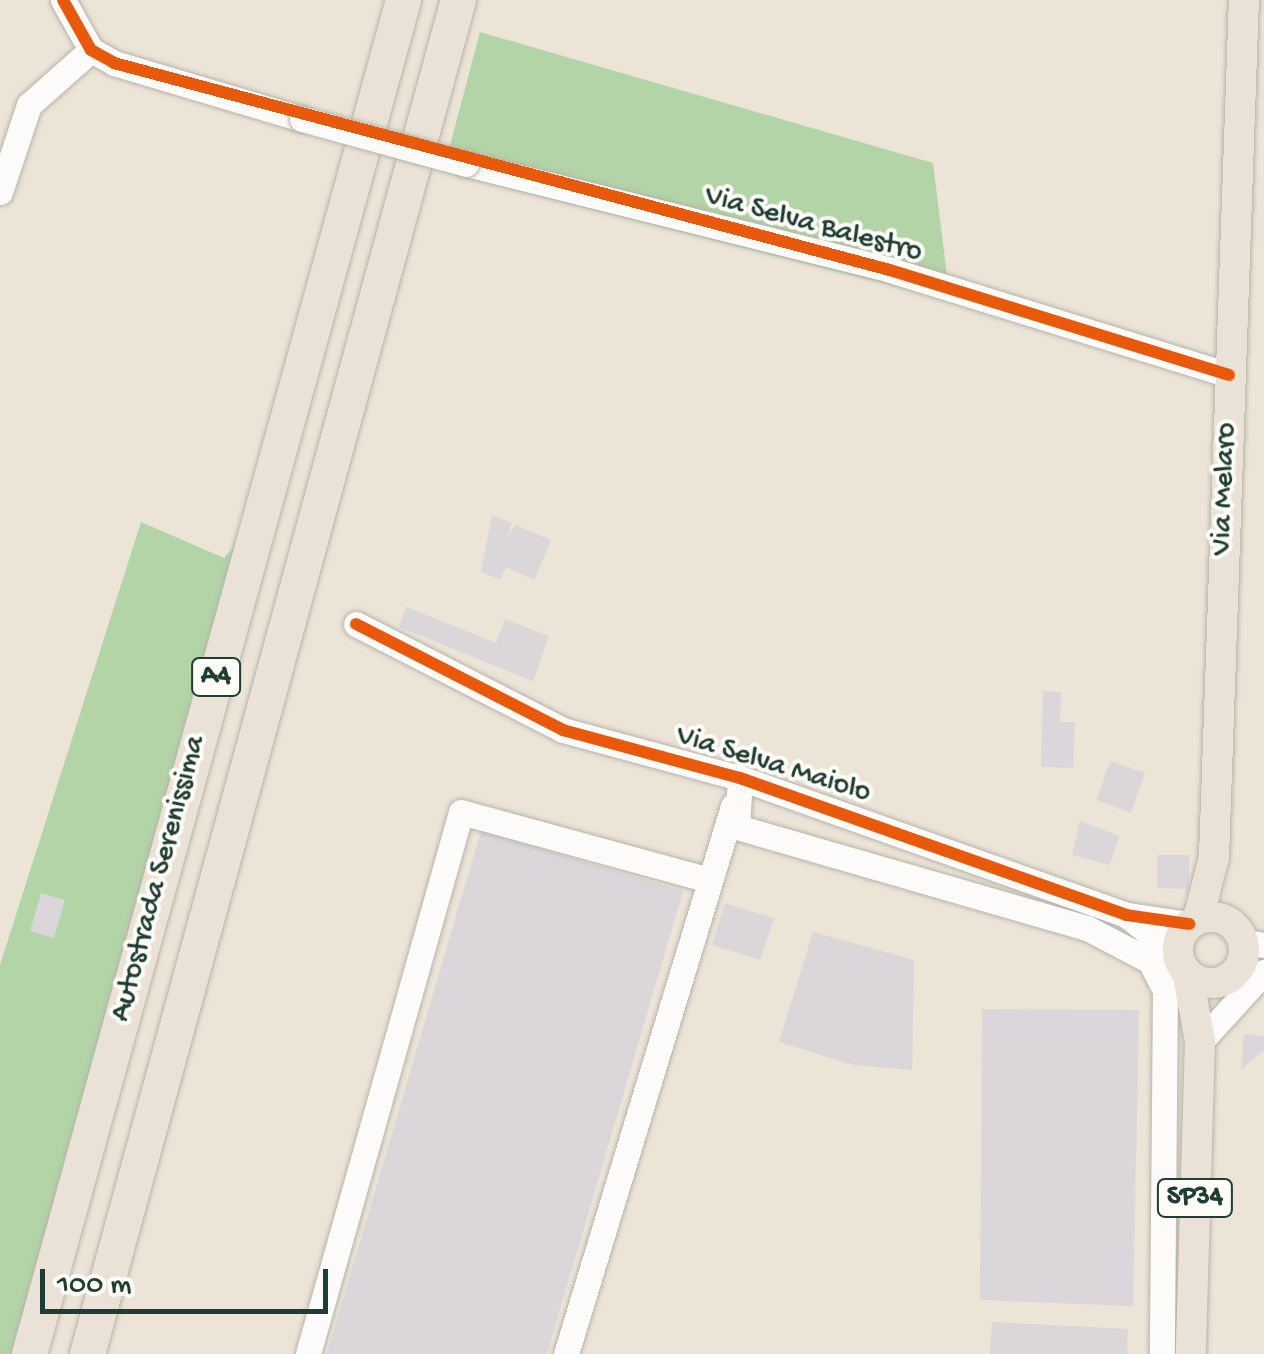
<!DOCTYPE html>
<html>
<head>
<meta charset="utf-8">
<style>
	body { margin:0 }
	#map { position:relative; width:1264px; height:1354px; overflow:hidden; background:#ece4d7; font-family:"Gochi Hand",sans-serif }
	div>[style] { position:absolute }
	.green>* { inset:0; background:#b3d4a7 }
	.building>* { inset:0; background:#dad6d9 }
	.roads { filter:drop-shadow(0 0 2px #b6b4ab) drop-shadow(0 0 2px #b6b4ab) }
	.minor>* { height:25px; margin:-12.5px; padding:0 12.5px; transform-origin:12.5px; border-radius:12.5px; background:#fcfbf9 }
	.major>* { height:30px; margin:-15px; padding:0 15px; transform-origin:15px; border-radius:15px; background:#ebe2d7 }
	.major>.ring { margin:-15px; padding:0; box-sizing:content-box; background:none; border:30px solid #ebe2d7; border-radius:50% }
	.highway>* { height:35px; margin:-17.5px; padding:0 17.5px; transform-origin:17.5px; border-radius:17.5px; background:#ebe2d7 }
	.bridges { filter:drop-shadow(0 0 2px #b6b4ab) drop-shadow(0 0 2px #b6b4ab) }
	.minor-bridge>* { height:25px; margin:-12.5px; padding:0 12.5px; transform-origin:12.5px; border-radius:12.5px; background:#fcfbf9 }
	.cycleway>* { height:12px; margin:-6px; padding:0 6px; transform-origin:6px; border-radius:6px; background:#e8590c }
	span { translate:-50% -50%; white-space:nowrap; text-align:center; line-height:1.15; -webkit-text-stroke:8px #fdfcf7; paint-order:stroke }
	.shield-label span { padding:2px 8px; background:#fdfcf7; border:2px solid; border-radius:8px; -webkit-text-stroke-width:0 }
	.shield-label { font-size:28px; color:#1f3d34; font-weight:700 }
	.street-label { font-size:30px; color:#1f3d34 }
	.scale { position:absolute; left:40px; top:1269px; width:288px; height:45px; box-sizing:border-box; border:5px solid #1f3d34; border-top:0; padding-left:12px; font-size:30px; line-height:35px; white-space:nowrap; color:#1f3d34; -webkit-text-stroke:8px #fdfcf7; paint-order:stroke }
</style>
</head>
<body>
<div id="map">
	<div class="green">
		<div style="clip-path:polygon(480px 32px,933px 163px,950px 300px,443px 172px)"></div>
		<div style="clip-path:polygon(141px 522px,224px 558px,241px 539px,17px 1354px,0 1354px,0 965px)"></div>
	</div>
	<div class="building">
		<div style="clip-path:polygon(492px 515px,512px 523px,506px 539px,516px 525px,551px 540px,534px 580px,506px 567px,500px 580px,481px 571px)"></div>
		<div style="clip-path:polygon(406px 607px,496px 643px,505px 619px,549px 636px,533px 681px,399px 627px)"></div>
		<div style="clip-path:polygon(1043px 691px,1061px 692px,1060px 722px,1075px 722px,1073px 768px,1041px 767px)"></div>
		<div style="clip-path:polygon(1110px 761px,1145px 773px,1131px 813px,1097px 800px)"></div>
		<div style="clip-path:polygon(1080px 821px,1119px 836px,1110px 865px,1072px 855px)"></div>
		<div style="clip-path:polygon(481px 831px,683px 891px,547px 1354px,327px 1354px)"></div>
		<div style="clip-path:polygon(1157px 855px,1189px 855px,1189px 889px,1157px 888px)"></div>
		<div style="clip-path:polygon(41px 893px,65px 900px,54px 938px,30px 931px)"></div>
		<div style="clip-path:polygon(725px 903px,774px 918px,760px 960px,712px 945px)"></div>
		<div style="clip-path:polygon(813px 932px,914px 960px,912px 1070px,854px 1065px,779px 1042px)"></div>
		<div style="clip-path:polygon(982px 1009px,1139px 1010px,1133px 1306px,980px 1300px)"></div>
		<div style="clip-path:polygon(1244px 1034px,1264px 1036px,1264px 1050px,1241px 1070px)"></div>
		<div style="clip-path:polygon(992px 1322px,1128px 1329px,1127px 1354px,990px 1354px)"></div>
	</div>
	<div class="roads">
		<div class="minor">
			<div style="left:63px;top:0;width:57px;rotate:60.8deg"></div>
			<div style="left:91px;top:50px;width:26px;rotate:29deg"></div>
			<div style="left:114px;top:63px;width:196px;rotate:16.6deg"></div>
			<div style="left:466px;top:164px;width:437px;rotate:14deg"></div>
			<div style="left:890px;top:270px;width:355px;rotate:17.2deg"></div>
			<div style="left:0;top:192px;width:92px;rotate:-71.6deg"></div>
			<div style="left:29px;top:105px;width:83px;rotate:-41.6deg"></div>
			<div style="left:356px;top:624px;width:233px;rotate:27.1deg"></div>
			<div style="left:563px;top:730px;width:183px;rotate:15.2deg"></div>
			<div style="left:740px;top:778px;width:410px;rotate:19.5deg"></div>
			<div style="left:1126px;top:915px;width:64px;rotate:8.1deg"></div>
			<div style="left:740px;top:778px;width:49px;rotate:93.5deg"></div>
			<div style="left:737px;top:827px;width:364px;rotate:16.1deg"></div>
			<div style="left:1087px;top:928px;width:71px;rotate:27.6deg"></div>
			<div style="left:1150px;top:961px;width:33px;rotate:63deg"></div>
			<div style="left:1165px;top:990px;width:364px;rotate:90.5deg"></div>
			<div style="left:1126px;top:915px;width:66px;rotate:38.3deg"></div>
			<div style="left:1243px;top:942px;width:21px;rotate:8deg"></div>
			<div style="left:1200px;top:1042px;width:95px;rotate:-47.6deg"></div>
			<div style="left:308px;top:1354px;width:563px;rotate:-74.24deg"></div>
			<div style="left:461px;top:812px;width:254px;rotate:15.3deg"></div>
			<div style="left:566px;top:1354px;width:573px;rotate:-73.05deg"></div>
		</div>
		<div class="major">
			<div class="ring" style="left:1178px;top:917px;width:36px;height:36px"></div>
			<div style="left:1198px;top:919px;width:64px;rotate:-75.5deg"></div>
			<div style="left:1214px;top:857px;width:858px;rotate:-88deg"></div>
			<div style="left:1188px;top:975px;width:68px;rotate:79.8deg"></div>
			<div style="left:1200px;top:1042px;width:312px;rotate:91.7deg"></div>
		</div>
		<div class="highway">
			<div style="left:29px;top:1354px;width:1405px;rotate:-74.56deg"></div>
			<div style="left:87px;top:1354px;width:1404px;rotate:-74.68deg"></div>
		</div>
	</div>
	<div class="bridges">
		<div class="minor-bridge">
			<div style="left:302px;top:119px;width:170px;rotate:15.3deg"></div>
		</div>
	</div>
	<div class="cycleway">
		<div style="left:63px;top:0;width:57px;rotate:60.8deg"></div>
		<div style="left:91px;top:50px;width:26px;rotate:29deg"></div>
		<div style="left:114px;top:63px;width:803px;rotate:14.94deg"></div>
		<div style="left:890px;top:270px;width:355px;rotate:17.2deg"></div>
		<div style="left:356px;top:624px;width:233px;rotate:27.1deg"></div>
		<div style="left:563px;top:730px;width:183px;rotate:15.2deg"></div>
		<div style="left:740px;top:778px;width:410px;rotate:19.5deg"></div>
		<div style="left:1126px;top:915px;width:64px;rotate:8.1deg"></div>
	</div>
	<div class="shield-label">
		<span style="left:216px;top:677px">A4</span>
		<span style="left:1195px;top:1198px">SP34</span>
	</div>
	<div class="street-label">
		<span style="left:813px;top:226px;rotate:15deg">Via Selva Balestro</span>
		<span style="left:1226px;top:489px;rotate:-88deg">Via Melaro</span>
		<span style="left:773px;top:766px;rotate:17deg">Via Selva Maiolo</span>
		<span style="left:160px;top:879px;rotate:-75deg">Autostrada Serenissima</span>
	</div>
	<div class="scale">100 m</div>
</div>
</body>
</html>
